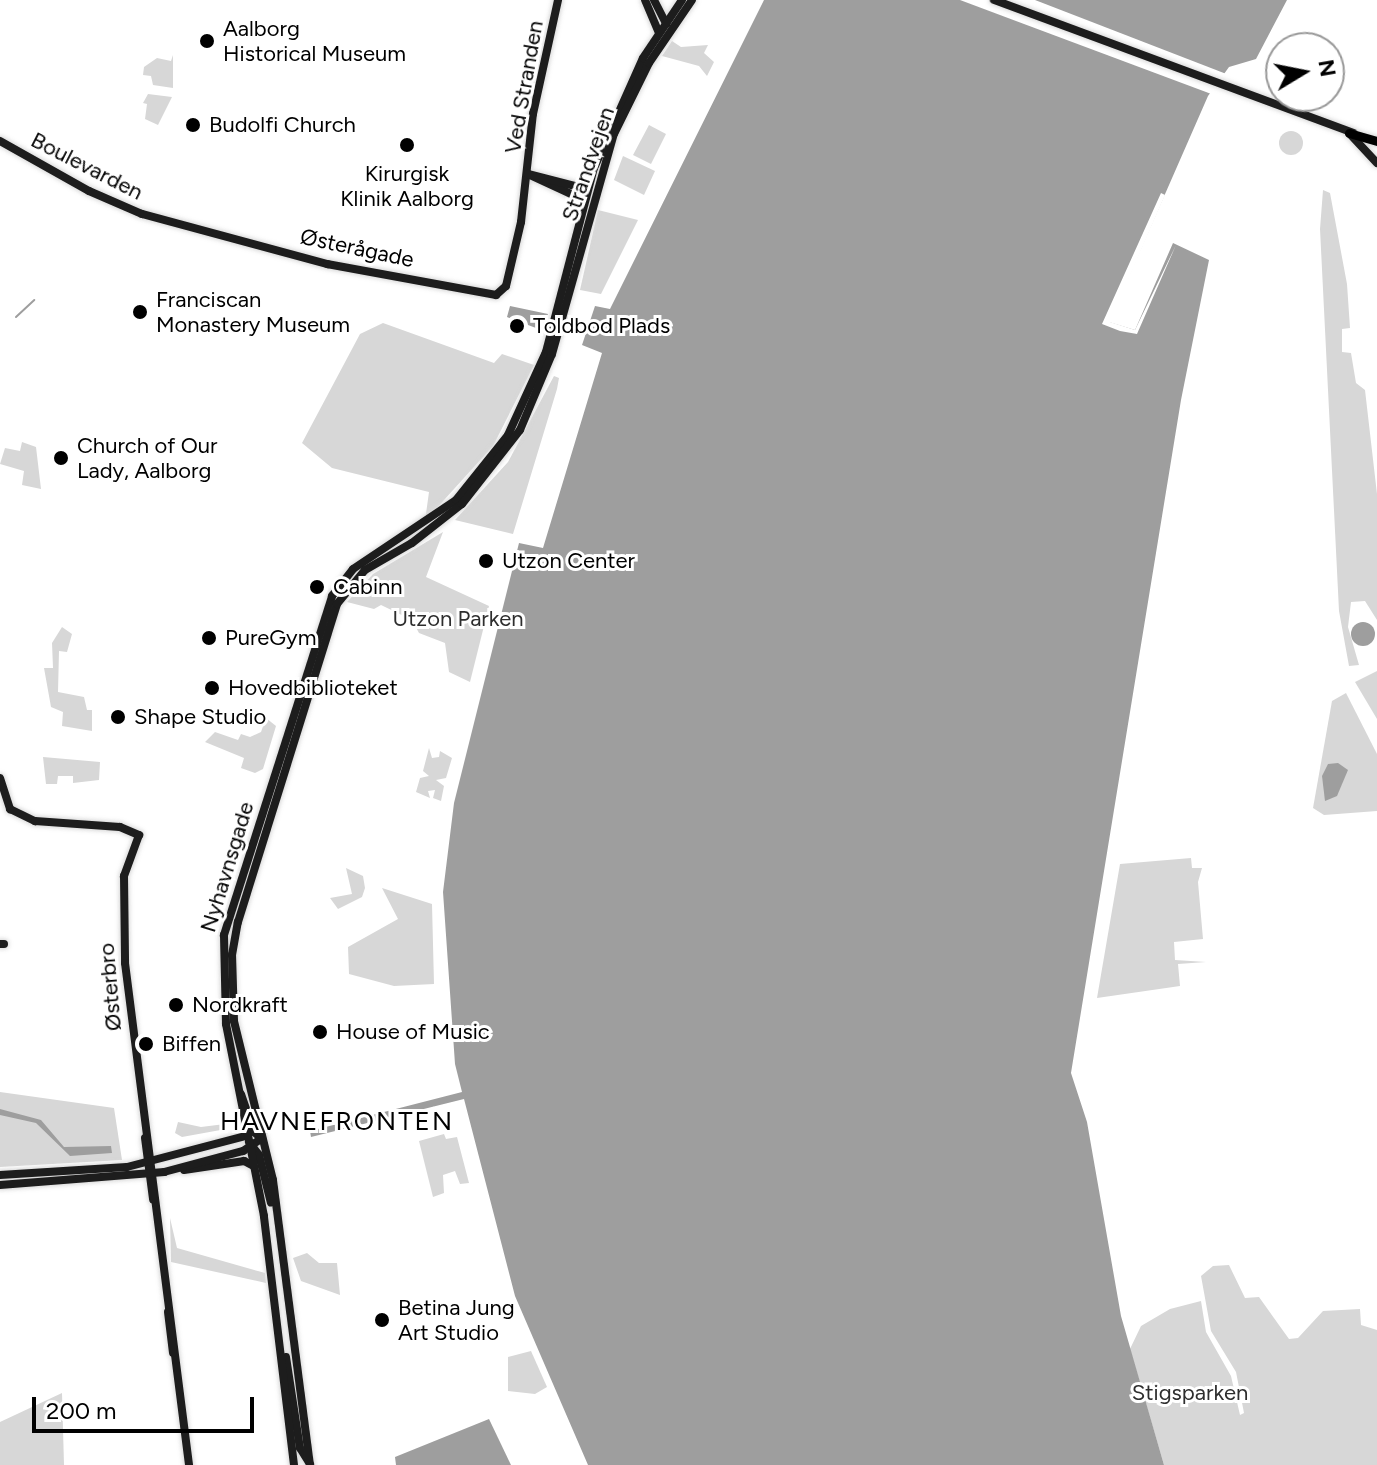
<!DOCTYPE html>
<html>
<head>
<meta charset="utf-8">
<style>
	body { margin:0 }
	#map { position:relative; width:1377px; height:1465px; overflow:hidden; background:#fff; font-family:Figtree,sans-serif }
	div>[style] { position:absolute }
	.green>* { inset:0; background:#d7d7d7 }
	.round { border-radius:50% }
	.water>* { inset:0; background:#9e9e9e }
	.pier>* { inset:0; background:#fff }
	.stream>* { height:2px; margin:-1px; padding:0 1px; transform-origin:1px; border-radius:1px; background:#9e9e9e }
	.roads { filter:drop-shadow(0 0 2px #dbdbdb) drop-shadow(0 0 2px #dbdbdb) }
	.secondary>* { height:8px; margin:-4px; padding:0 4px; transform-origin:4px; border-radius:4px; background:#1d1d1d }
	.primary>* { height:9px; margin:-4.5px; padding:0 4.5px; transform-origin:4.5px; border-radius:4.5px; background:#000 }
	.dots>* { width:22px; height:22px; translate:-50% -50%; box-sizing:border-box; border:4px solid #fff; border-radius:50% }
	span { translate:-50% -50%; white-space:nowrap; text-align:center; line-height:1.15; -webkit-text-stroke:6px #fff; paint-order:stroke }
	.poi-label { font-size:22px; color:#000 }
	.left { translate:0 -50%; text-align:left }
	.street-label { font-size:22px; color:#000 }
	.park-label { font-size:22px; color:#2e2e2e }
	.quarter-label { font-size:26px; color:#000; letter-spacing:2px }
	.north { position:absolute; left:1265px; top:32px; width:80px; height:80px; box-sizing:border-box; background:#fff; border:2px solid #999; border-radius:50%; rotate:80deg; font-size:22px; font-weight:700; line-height:32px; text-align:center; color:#000 }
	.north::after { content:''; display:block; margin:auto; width:28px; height:36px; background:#000; clip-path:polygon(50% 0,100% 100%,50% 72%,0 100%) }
	.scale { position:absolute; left:32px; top:1397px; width:222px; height:36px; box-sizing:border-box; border:4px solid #000; border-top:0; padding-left:10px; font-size:24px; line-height:28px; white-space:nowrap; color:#000; -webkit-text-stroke:6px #fff; paint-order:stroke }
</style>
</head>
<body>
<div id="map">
	<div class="green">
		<div style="clip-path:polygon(672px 41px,681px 47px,708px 45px,704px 53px,714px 62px,707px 76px,699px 66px,662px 56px)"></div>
		<div style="clip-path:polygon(173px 55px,173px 88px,153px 85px,151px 76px,143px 75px,144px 67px,157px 58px,171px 61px)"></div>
		<div style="clip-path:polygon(148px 94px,172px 97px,158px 125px,145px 119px,147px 104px,143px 103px)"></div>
		<div style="clip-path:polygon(649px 125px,666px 134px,651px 164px,633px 155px)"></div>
		<div class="round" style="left:1279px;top:131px;width:24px;height:24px"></div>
		<div style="clip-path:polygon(623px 156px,655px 171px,644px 195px,614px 180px)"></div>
		<div style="clip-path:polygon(1323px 190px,1330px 193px,1347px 284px,1350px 328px,1342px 329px,1342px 352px,1351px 353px,1356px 383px,1365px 390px,1377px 494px,1377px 620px,1365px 601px,1351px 602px,1348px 627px,1359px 665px,1349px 666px,1339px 611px,1320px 229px)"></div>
		<div style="clip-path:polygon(598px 210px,638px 220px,601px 294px,580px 290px)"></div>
		<div style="clip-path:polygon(383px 323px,494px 363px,502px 354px,534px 365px,493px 446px,425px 521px,429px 492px,332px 468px,302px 443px,360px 334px)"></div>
		<div style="clip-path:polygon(554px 376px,559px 378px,557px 389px,513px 534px,455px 520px,508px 462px)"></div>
		<div style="clip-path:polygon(22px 442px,36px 447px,41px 489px,22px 485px,24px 471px,0 464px,5px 448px,20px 451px)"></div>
		<div style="clip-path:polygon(443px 532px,426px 577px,489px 606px,470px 682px,449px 672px,445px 643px,419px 633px,412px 620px,381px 605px,374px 609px,347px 602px,373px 574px)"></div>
		<div style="clip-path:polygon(62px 627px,72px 634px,67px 652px,59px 651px,58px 692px,84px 697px,87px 710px,92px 710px,92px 731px,62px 726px,63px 712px,51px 707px,44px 668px,53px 668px,52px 643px)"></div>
		<div style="clip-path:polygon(1377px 671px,1377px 719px,1355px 682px)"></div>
		<div style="clip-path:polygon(1346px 693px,1377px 754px,1377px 811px,1324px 815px,1313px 808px,1332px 701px)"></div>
		<div style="clip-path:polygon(266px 718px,276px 726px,263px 769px,255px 773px,241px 768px,244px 758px,205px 742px,215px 732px,238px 740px,241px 734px,250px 737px,261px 732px)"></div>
		<div style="clip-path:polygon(429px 748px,432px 758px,439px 757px,440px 751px,452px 758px,446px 778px,436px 780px,444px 786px,441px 801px,433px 798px,435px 790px,428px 791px,430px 798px,416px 792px,420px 778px,429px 776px,423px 771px)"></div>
		<div style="clip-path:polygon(43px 757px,100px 762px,99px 780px,73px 783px,73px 776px,58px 776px,57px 784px,46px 784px)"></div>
		<div style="clip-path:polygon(1191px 858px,1192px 868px,1202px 868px,1198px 882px,1203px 939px,1174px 942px,1175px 960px,1206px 962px,1178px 964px,1180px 986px,1097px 998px,1120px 864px)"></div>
		<div style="clip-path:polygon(346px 868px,363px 876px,365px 888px,362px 897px,338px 909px,330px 898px,352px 894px)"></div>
		<div style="clip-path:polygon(382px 888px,432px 904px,434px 984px,394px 986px,349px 974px,348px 947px,398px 919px)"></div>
		<div style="clip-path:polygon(0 1092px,114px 1108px,122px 1160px,0 1167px)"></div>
		<div style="clip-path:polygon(178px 1122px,201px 1127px,225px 1124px,226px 1129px,182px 1137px,175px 1133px)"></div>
		<div style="clip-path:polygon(444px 1134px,446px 1139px,457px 1137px,469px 1183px,460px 1184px,455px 1171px,443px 1175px,444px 1193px,433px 1197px,419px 1141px)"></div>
		<div style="clip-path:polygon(170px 1218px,177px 1248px,265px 1273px,266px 1283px,171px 1262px)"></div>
		<div style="clip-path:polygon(307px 1253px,319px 1263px,337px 1263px,340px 1295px,301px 1281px,293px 1258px)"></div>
		<div style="clip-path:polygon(1229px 1265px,1245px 1298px,1259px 1297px,1289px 1339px,1298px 1338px,1323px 1311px,1360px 1309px,1361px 1325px,1377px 1330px,1377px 1465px,1164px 1465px,1130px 1349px,1141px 1326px,1170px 1309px,1201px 1301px,1206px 1332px,1231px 1376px,1240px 1415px,1244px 1413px,1236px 1372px,1211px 1331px,1201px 1276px,1213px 1266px)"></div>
		<div style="clip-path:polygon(531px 1351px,547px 1387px,535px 1394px,508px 1391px,508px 1357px)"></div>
		<div style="clip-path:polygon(62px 1393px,64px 1465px,0 1465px,0 1422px)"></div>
	</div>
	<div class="water">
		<div style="clip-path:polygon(764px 0,1287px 0,1256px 59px,1229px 67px,1208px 96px,1109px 322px,1135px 330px,1173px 243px,1209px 260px,1181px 400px,1071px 1073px,1087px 1122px,1121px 1316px,1164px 1465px,588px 1465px,515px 1296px,464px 1099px,311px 1137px,310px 1131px,462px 1092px,455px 1064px,443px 892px,454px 803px,519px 543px,543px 548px,602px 353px,582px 345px,595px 306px,610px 309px)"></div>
		<div style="clip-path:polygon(510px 306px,548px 314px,544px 331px,507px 317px)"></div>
		<div class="round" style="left:1351px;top:622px;width:24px;height:24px"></div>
		<div style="clip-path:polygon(1338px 763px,1348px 770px,1337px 796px,1325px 801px,1322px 776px,1328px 764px)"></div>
		<div style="clip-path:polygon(0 1109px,41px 1120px,64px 1147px,111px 1146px,112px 1153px,70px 1156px,36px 1123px,0 1115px)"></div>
		<div style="clip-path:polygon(489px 1419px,511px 1465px,396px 1465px,395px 1457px)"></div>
	</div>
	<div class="pier">
		<div style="clip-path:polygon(960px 0,1035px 0,1229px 75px,1214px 95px)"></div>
		<div style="clip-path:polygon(1161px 193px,1165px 195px,1110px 322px,1135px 330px,1176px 245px,1137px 334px,1120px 331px,1102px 324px)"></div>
	</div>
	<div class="stream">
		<div style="left:16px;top:317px;width:25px;rotate:-43deg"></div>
	</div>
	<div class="roads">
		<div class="secondary">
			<div style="left:645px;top:0;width:36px;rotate:67deg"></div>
			<div style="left:654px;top:0;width:27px;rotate:63deg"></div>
			<div style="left:994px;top:0;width:383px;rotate:20.3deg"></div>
			<div style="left:1349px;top:133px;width:41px;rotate:47deg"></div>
			<div style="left:0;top:141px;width:102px;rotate:29.3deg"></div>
			<div style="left:89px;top:191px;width:58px;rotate:23.5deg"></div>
			<div style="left:142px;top:214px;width:192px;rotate:15.1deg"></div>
			<div style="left:327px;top:264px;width:172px;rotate:10.4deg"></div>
			<div style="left:496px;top:295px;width:13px;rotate:-42deg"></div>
			<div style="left:506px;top:286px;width:66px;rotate:-76.8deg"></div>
			<div style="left:521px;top:222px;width:109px;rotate:-83.7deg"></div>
			<div style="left:533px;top:114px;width:117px;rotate:-77.6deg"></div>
			<div style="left:528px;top:174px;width:62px;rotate:24.9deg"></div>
			<div style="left:528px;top:174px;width:61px;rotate:14.3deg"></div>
			<div style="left:0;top:778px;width:33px;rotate:72deg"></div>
			<div style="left:10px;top:809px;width:28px;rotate:26deg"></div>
			<div style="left:35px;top:821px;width:85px;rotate:4deg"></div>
			<div style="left:120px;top:827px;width:21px;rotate:23deg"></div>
			<div style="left:139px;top:835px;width:44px;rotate:110.1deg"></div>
			<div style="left:124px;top:876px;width:87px;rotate:89.3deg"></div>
			<div style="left:125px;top:963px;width:506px;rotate:82.73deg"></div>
			<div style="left:0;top:944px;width:4px"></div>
			<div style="left:241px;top:1094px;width:40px;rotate:71.1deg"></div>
			<div style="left:254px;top:1132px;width:9px;rotate:41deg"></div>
			<div style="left:145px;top:1138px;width:62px;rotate:82.5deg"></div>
			<div style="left:249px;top:1142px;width:16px;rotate:52deg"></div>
			<div style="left:259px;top:1155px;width:49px;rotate:76deg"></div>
			<div style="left:184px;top:1170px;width:61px;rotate:-8.5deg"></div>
			<div style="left:244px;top:1161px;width:9px;rotate:27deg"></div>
			<div style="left:0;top:1175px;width:127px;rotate:-3.6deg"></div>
			<div style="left:127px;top:1167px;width:122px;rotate:-14.7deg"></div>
			<div style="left:0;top:1185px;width:165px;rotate:-4.5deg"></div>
			<div style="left:164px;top:1172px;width:82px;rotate:-14.9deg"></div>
			<div style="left:243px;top:1151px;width:23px;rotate:-34deg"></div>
			<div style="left:168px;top:1312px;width:41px;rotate:83deg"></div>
			<div style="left:286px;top:1357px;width:92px;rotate:81.3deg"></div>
			<div style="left:300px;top:1448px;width:19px;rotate:58deg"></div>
			<div style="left:294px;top:1465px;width:251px;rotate:-96.9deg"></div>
			<div style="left:264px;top:1216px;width:196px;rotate:-101.2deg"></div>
			<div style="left:226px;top:1024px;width:89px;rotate:-91.3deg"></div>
			<div style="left:224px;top:935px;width:356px;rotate:-72.3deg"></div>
			<div style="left:332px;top:596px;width:34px;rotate:-52deg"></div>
			<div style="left:353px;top:569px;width:124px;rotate:-33.8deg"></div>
			<div style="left:456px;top:500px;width:83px;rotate:-51.3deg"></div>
			<div style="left:508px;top:435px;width:91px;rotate:-65.4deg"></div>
			<div style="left:546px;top:352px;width:190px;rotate:-75.4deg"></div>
			<div style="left:594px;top:168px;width:120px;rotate:-66deg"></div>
			<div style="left:643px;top:58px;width:70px;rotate:-56.1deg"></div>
			<div style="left:310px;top:1465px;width:287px;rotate:-97.4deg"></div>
			<div style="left:273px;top:1180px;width:164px;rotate:-103.8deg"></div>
			<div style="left:234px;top:1021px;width:66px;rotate:-91.7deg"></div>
			<div style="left:232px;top:955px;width:34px;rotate:-80deg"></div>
			<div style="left:238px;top:922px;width:333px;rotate:-72.7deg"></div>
			<div style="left:337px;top:604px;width:44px;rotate:-50.5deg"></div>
			<div style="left:365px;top:570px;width:54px;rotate:-29.9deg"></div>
			<div style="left:412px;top:543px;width:63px;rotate:-38deg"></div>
			<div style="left:462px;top:504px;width:94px;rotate:-51.9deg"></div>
			<div style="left:520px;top:430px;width:82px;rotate:-67.2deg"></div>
			<div style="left:552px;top:354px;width:229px;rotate:-74.3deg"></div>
			<div style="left:614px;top:134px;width:79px;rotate:-63.8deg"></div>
			<div style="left:649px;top:63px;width:76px;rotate:-55.7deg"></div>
		</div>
		<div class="primary">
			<div style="left:1349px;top:133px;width:29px;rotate:16deg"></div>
		</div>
	</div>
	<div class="dots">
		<div style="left:207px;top:41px;background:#000"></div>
		<div style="left:193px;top:125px;background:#000"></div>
		<div style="left:407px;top:145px;background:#000"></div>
		<div style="left:140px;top:312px;background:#000"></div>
		<div style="left:517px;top:326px;background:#000"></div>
		<div style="left:61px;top:458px;background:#000"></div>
		<div style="left:486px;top:561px;background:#000"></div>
		<div style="left:317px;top:587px;background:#000"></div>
		<div style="left:209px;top:638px;background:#000"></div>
		<div style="left:212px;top:688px;background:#000"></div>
		<div style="left:118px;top:717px;background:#000"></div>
		<div style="left:176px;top:1005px;background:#000"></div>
		<div style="left:320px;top:1032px;background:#000"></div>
		<div style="left:146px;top:1044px;background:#000"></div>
		<div style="left:382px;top:1320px;background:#000"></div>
	</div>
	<div class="poi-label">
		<span class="left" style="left:223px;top:41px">Aalborg<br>Historical Museum</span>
		<span class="left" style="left:209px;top:125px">Budolfi Church</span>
		<span style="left:407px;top:186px">Kirurgisk<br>Klinik Aalborg</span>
		<span class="left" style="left:156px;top:312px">Franciscan<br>Monastery Museum</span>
		<span class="left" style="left:533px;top:326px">Toldbod Plads</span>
		<span class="left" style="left:77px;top:458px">Church of Our<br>Lady, Aalborg</span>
		<span class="left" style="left:502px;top:561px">Utzon Center</span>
		<span class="left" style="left:333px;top:587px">Cabinn</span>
		<span class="left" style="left:225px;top:638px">PureGym</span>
		<span class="left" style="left:228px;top:688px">Hovedbiblioteket</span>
		<span class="left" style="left:134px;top:717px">Shape Studio</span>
		<span class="left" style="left:192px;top:1005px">Nordkraft</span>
		<span class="left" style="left:336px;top:1032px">House of Music</span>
		<span class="left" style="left:162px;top:1044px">Biffen</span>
		<span class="left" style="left:398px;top:1320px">Betina Jung<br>Art Studio</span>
	</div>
	<div class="street-label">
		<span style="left:524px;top:87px;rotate:-80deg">Ved Stranden</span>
		<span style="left:588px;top:164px;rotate:-71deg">Strandvejen</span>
		<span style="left:87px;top:166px;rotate:27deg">Boulevarden</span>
		<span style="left:357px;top:248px;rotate:12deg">Østerågade</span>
		<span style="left:227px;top:867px;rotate:-73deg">Nyhavnsgade</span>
		<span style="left:110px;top:987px;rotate:-95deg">Østerbro</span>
	</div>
	<div class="park-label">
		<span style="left:458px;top:619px">Utzon Parken</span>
		<span style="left:1190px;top:1393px">Stigsparken</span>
	</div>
	<div class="quarter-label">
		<span style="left:337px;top:1122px">HAVNEFRONTEN</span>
	</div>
	<div class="north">N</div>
	<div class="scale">200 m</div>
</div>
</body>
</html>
